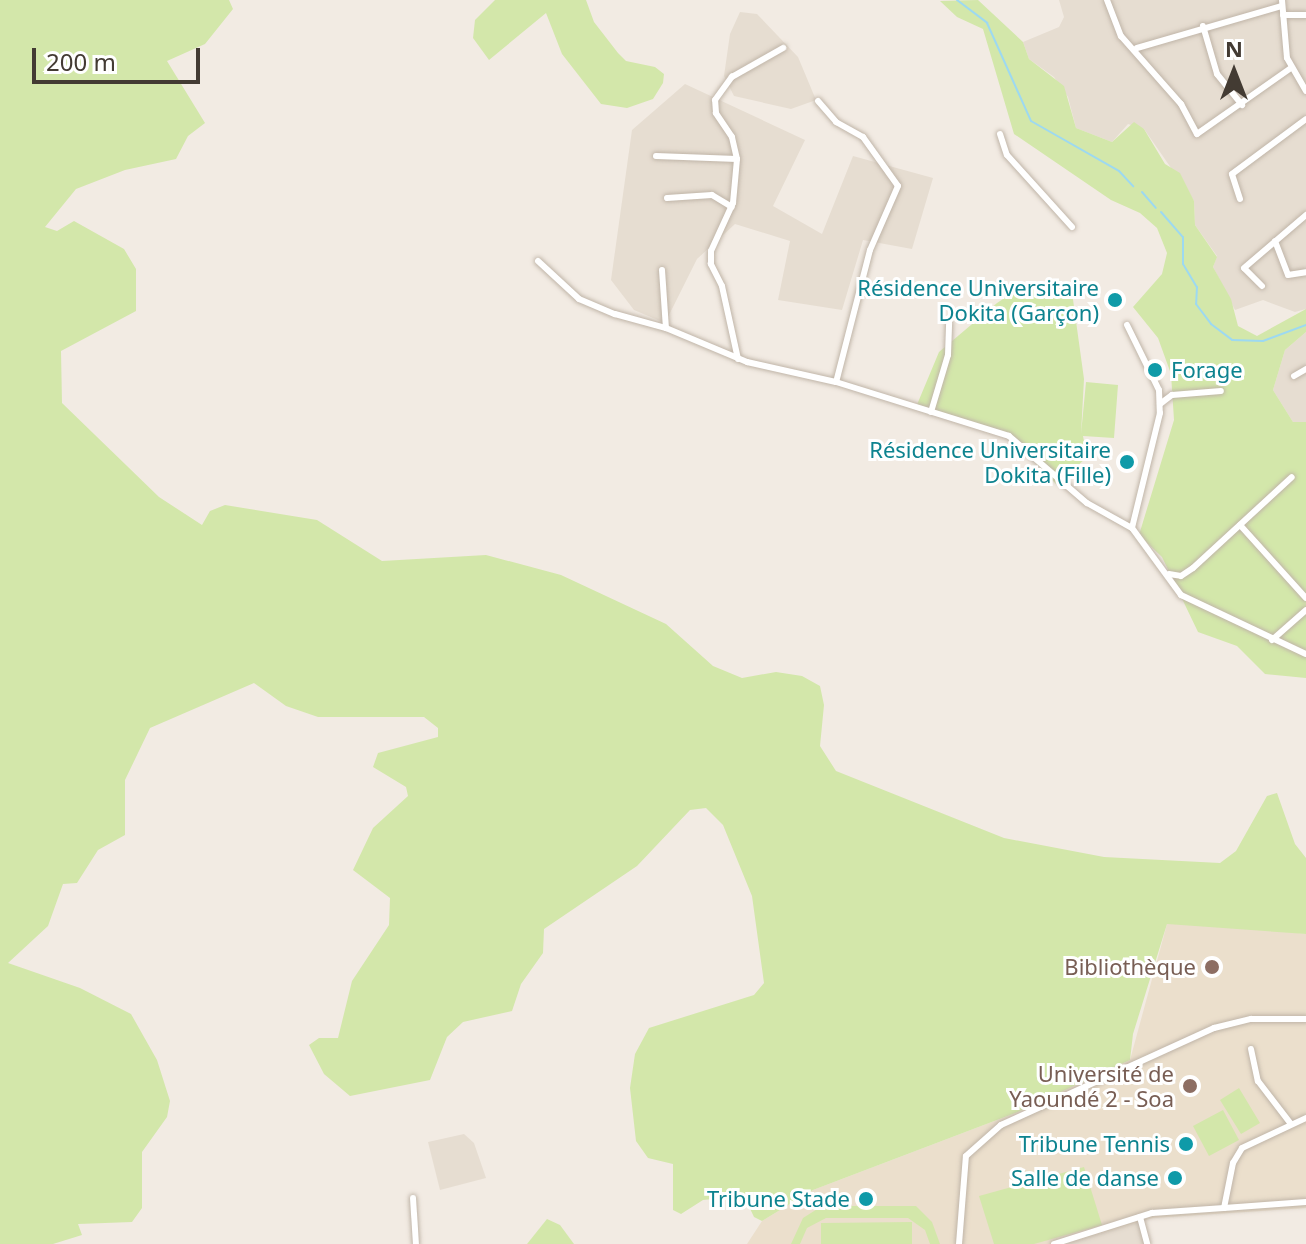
<!DOCTYPE html>
<html>
<head>
<meta charset="utf-8">
<style>
	body { margin:0 }
	#map { position:relative; width:1306px; height:1244px; overflow:hidden; background:#f2ebe3; font-family:"Noto Sans",sans-serif }
	div>[style] { position:absolute }
	.residential>* { inset:0; background:#e6ddd1 }
	.education>* { inset:0; background:#ebdfcc }
	.green>* { inset:0; background:#d3e7aa }
	.stream>* { height:2px; margin:-1px; padding:0 1px; transform-origin:1px; border-radius:1px; background:#9dd9f1 }
	.roads { filter:drop-shadow(0 0 2px #c0b5a8) drop-shadow(0 0 2px #c0b5a8) }
	.minor>* { height:6px; margin:-3px; padding:0 3px; transform-origin:3px; border-radius:3px; background:#fff }
	.dots>* { width:22px; height:22px; translate:-50% -50%; box-sizing:border-box; border:4px solid #fff; border-radius:50% }
	span { translate:-50% -50%; white-space:nowrap; text-align:center; line-height:1.15; -webkit-text-stroke:6px #fff; paint-order:stroke }
	.culture-label { font-size:22px; color:#0d838f }
	.right { translate:-100% -50%; text-align:right }
	.left { translate:0 -50%; text-align:left }
	.education-label { font-size:22px; color:#785e54 }
	.north { position:absolute; left:1194px; top:32px; width:80px; height:80px; -webkit-text-stroke:6px #fff; paint-order:stroke; rotate:0deg; font-size:22px; font-weight:700; line-height:32px; text-align:center; color:#433b33 }
	.north::after { content:''; display:block; margin:auto; width:28px; height:36px; background:#433b33; clip-path:polygon(50% 0,100% 100%,50% 72%,0 100%) }
	.scale { position:absolute; left:32px; top:48px; width:168px; height:36px; box-sizing:border-box; border:4px solid #433b33; border-top:0; padding-left:10px; font-size:24px; line-height:28px; white-space:nowrap; color:#433b33; -webkit-text-stroke:6px #fff; paint-order:stroke }
</style>
</head>
<body>
<div id="map">
	<div class="residential">
		<div style="clip-path:polygon(1059px 0,1306px 0,1306px 309px,1295px 312px,1263px 300px,1235px 310px,1213px 267px,1217px 256px,1195px 225px,1194px 201px,1144px 129px,1128px 124px,1112px 142px,1076px 128px,1068px 97px,1054px 77px,1029px 59px,1023px 42px,1059px 27px,1064px 17px)"></div>
		<div style="clip-path:polygon(740px 12px,757px 14px,798px 57px,816px 100px,791px 109px,734px 96px,724px 76px,730px 34px)"></div>
		<div style="clip-path:polygon(685px 84px,805px 140px,773px 206px,822px 234px,853px 156px,933px 178px,912px 249px,863px 240px,842px 310px,778px 300px,790px 241px,735px 224px,697px 259px,665px 323px,634px 310px,611px 280px,632px 130px)"></div>
		<div style="clip-path:polygon(1306px 332px,1306px 422px,1293px 422px,1273px 390px,1285px 350px)"></div>
		<div style="clip-path:polygon(464px 1134px,474px 1143px,486px 1178px,440px 1190px,428px 1142px)"></div>
		<div style="clip-path:polygon(1142px 1221px,1147px 1244px,1065px 1244px)"></div>
	</div>
	<div class="education">
		<div style="clip-path:polygon(1195px 922px,1306px 934px,1306px 1208px,1153px 1218px,1065px 1244px,747px 1244px,762px 1221px,813px 1190px,1018px 1112px,1130px 1060px,1167px 924px)"></div>
	</div>
	<div class="green">
		<div style="clip-path:polygon(0 0,229px 0,233px 9px,205px 44px,167px 61px,205px 123px,188px 136px,176px 159px,125px 170px,76px 189px,45px 227px,57px 231px,74px 221px,124px 249px,136px 269px,136px 311px,61px 351px,62px 403px,159px 497px,202px 525px,210px 511px,225px 505px,317px 520px,382px 561px,486px 555px,561px 575px,666px 624px,713px 666px,742px 678px,776px 672px,802px 676px,820px 686px,824px 705px,820px 746px,836px 771px,1004px 838px,1104px 857px,1220px 863px,1236px 851px,1267px 796px,1277px 793px,1295px 844px,1306px 858px,1306px 934px,1167px 924px,1133px 1034px,1130px 1060px,1018px 1112px,813px 1190px,762px 1221px,754px 1217px,744px 1196px,703px 1200px,681px 1214px,673px 1210px,673px 1164px,648px 1158px,636px 1141px,630px 1088px,635px 1054px,649px 1028px,754px 995px,764px 983px,752px 896px,723px 825px,706px 808px,690px 810px,637px 866px,544px 929px,543px 953px,521px 984px,512px 1011px,463px 1022px,447px 1037px,430px 1080px,350px 1096px,324px 1074px,309px 1045px,319px 1038px,338px 1038px,352px 981px,389px 925px,390px 898px,353px 870px,373px 828px,408px 796px,406px 787px,373px 767px,378px 753px,438px 737px,438px 728px,424px 717px,318px 717px,286px 706px,254px 683px,150px 728px,125px 780px,125px 835px,98px 850px,77px 883px,63px 884px,48px 926px,8px 963px,80px 988px,131px 1014px,157px 1060px,170px 1101px,167px 1117px,142px 1152px,142px 1208px,132px 1222px,78px 1224px,82px 1235px,53px 1244px,0 1244px)"></div>
		<div style="clip-path:polygon(495px 0,586px 0,594px 22px,618px 53px,626px 61px,655px 67px,664px 74px,663px 83px,653px 99px,627px 108px,601px 104px,562px 54px,546px 13px,489px 60px,473px 38px,475px 20px)"></div>
		<div style="clip-path:polygon(978px 0,1023px 42px,1029px 59px,1064px 86px,1076px 128px,1112px 142px,1134px 122px,1144px 129px,1165px 164px,1180px 173px,1194px 201px,1195px 225px,1217px 257px,1213px 267px,1231px 299px,1238px 326px,1257px 336px,1306px 309px,1306px 332px,1285px 350px,1273px 390px,1293px 422px,1306px 422px,1306px 678px,1265px 674px,1237px 646px,1198px 632px,1162px 557px,1139px 535px,1174px 420px,1171px 374px,1158px 338px,1133px 307px,1162px 274px,1167px 253px,1157px 228px,1140px 213px,1111px 200px,1014px 134px,983px 29px,957px 17px,940px 1px)"></div>
		<div style="clip-path:polygon(1071px 285px,1084px 379px,1081px 434px,1086px 382px,1118px 385px,1114px 438px,1083px 436px,1087px 457px,1057px 485px,1010px 436px,916px 407px,939px 352px,997px 303px,1015px 291px)"></div>
		<div style="clip-path:polygon(1239px 1088px,1260px 1123px,1241px 1134px,1220px 1100px)"></div>
		<div style="clip-path:polygon(1223px 1110px,1239px 1140px,1209px 1156px,1193px 1126px)"></div>
		<div style="clip-path:polygon(1084px 1167px,1102px 1225px,1034px 1244px,994px 1244px,979px 1196px)"></div>
		<div style="clip-path:polygon(822px 1206px,916px 1206px,932px 1222px,940px 1244px,930px 1244px,925px 1230px,908px 1218px,826px 1218px,807px 1228px,800px 1244px,791px 1244px,803px 1218px)"></div>
		<div style="clip-path:polygon(547px 1219px,560px 1225px,574px 1244px,527px 1244px)"></div>
		<div style="clip-path:polygon(912px 1222px,912px 1244px,821px 1244px,821px 1223px)"></div>
	</div>
	<div class="stream">
		<div style="left:957px;top:0;width:38px;rotate:37deg"></div>
		<div style="left:987px;top:23px;width:107px;rotate:65.8deg"></div>
		<div style="left:1031px;top:121px;width:101px;rotate:29.6deg"></div>
		<div style="left:1119px;top:171px;width:21px;rotate:47deg"></div>
		<div style="left:1142px;top:192px;width:21px;rotate:49deg"></div>
		<div style="left:1161px;top:212px;width:33px;rotate:49deg"></div>
		<div style="left:1183px;top:237px;width:27px;rotate:90deg"></div>
		<div style="left:1183px;top:264px;width:27px;rotate:59deg"></div>
		<div style="left:1197px;top:287px;width:17px;rotate:93deg"></div>
		<div style="left:1196px;top:304px;width:25px;rotate:53deg"></div>
		<div style="left:1211px;top:324px;width:26px;rotate:37deg"></div>
		<div style="left:1232px;top:340px;width:31px;rotate:2deg"></div>
		<div style="left:1263px;top:341px;width:46px;rotate:-20.4deg"></div>
	</div>
	<div class="roads">
		<div class="minor">
			<div style="left:1107px;top:0;width:39px;rotate:69deg"></div>
			<div style="left:1121px;top:36px;width:91px;rotate:48.6deg"></div>
			<div style="left:1181px;top:104px;width:34px;rotate:62deg"></div>
			<div style="left:1197px;top:134px;width:115px;rotate:-35.1deg"></div>
			<div style="left:1282px;top:0;width:58px;rotate:85.1deg"></div>
			<div style="left:1287px;top:58px;width:38px;rotate:60deg"></div>
			<div style="left:1283px;top:15px;width:23px"></div>
			<div style="left:1203px;top:26px;width:50px;rotate:73.7deg"></div>
			<div style="left:1217px;top:74px;width:40px;rotate:51deg"></div>
			<div style="left:1137px;top:48px;width:151px;rotate:-16.2deg"></div>
			<div style="left:818px;top:101px;width:28px;rotate:49deg"></div>
			<div style="left:836px;top:122px;width:31px;rotate:29deg"></div>
			<div style="left:863px;top:137px;width:60px;rotate:54.5deg"></div>
			<div style="left:898px;top:186px;width:70px;rotate:113.6deg"></div>
			<div style="left:870px;top:250px;width:136px;rotate:104.4deg"></div>
			<div style="left:1000px;top:134px;width:22px;rotate:72deg"></div>
			<div style="left:1007px;top:155px;width:97px;rotate:47.9deg"></div>
			<div style="left:656px;top:156px;width:81px;rotate:2.1deg"></div>
			<div style="left:667px;top:198px;width:45px;rotate:-3.8deg"></div>
			<div style="left:712px;top:195px;width:23px;rotate:31deg"></div>
			<div style="left:1240px;top:199px;width:26px;rotate:-108deg"></div>
			<div style="left:1232px;top:174px;width:92px;rotate:-36.6deg"></div>
			<div style="left:1275px;top:241px;width:36px;rotate:69deg"></div>
			<div style="left:1288px;top:275px;width:18px;rotate:-9deg"></div>
			<div style="left:538px;top:261px;width:56px;rotate:42.8deg"></div>
			<div style="left:579px;top:299px;width:39px;rotate:23deg"></div>
			<div style="left:615px;top:314px;width:53px;rotate:15.4deg"></div>
			<div style="left:666px;top:328px;width:88px;rotate:22.8deg"></div>
			<div style="left:747px;top:362px;width:91px;rotate:12.7deg"></div>
			<div style="left:836px;top:382px;width:181px;rotate:17.3deg"></div>
			<div style="left:1009px;top:436px;width:103px;rotate:40.7deg"></div>
			<div style="left:1087px;top:503px;width:51px;rotate:29.1deg"></div>
			<div style="left:1132px;top:528px;width:83px;rotate:53.8deg"></div>
			<div style="left:1181px;top:595px;width:138px;rotate:25.3deg"></div>
			<div style="left:662px;top:270px;width:58px;rotate:86.1deg"></div>
			<div style="left:1262px;top:286px;width:25px;rotate:-135deg"></div>
			<div style="left:1244px;top:268px;width:82px;rotate:-40.5deg"></div>
			<div style="left:1127px;top:325px;width:72px;rotate:63.8deg"></div>
			<div style="left:1159px;top:390px;width:23px;rotate:88deg"></div>
			<div style="left:1160px;top:413px;width:118px;rotate:103.7deg"></div>
			<div style="left:738px;top:359px;width:75px;rotate:-102.4deg"></div>
			<div style="left:722px;top:286px;width:25px;rotate:-117deg"></div>
			<div style="left:711px;top:264px;width:13px;rotate:-90deg"></div>
			<div style="left:711px;top:251px;width:53px;rotate:-65.4deg"></div>
			<div style="left:733px;top:203px;width:44px;rotate:-84.8deg"></div>
			<div style="left:737px;top:159px;width:23px;rotate:-103deg"></div>
			<div style="left:732px;top:137px;width:29px;rotate:-124deg"></div>
			<div style="left:716px;top:113px;width:13px;rotate:-94deg"></div>
			<div style="left:715px;top:100px;width:29px;rotate:-54deg"></div>
			<div style="left:732px;top:77px;width:59px;rotate:-29.6deg"></div>
			<div style="left:1294px;top:376px;width:14px;rotate:-30deg"></div>
			<div style="left:1160px;top:404px;width:15px;rotate:-37deg"></div>
			<div style="left:1172px;top:395px;width:49px;rotate:-4.7deg"></div>
			<div style="left:931px;top:412px;width:59px;rotate:-73.4deg"></div>
			<div style="left:948px;top:355px;width:32px;rotate:-88deg"></div>
			<div style="left:1240px;top:525px;width:98px;rotate:47.9deg"></div>
			<div style="left:1169px;top:574px;width:12px;rotate:9deg"></div>
			<div style="left:1181px;top:576px;width:14px;rotate:-34deg"></div>
			<div style="left:1193px;top:568px;width:134px;rotate:-42.6deg"></div>
			<div style="left:1272px;top:640px;width:45px;rotate:-41.4deg"></div>
			<div style="left:1251px;top:1049px;width:33px;rotate:78deg"></div>
			<div style="left:1258px;top:1081px;width:54px;rotate:52.5deg"></div>
			<div style="left:413px;top:1198px;width:46px;rotate:86.3deg"></div>
			<div style="left:1224px;top:1208px;width:82px;rotate:-4.2deg"></div>
			<div style="left:1140px;top:1217px;width:28px;rotate:75deg"></div>
			<div style="left:959px;top:1244px;width:88px;rotate:-85.5deg"></div>
			<div style="left:966px;top:1156px;width:47px;rotate:-41.5deg"></div>
			<div style="left:1001px;top:1125px;width:234px;rotate:-24.5deg"></div>
			<div style="left:1214px;top:1028px;width:38px;rotate:-14deg"></div>
			<div style="left:1251px;top:1019px;width:55px"></div>
			<div style="left:1054px;top:1244px;width:103px;rotate:-17.6deg"></div>
			<div style="left:1152px;top:1213px;width:72px;rotate:-4deg"></div>
			<div style="left:1224px;top:1208px;width:46px;rotate:-78.7deg"></div>
			<div style="left:1233px;top:1163px;width:17px;rotate:-59deg"></div>
			<div style="left:1242px;top:1148px;width:71px;rotate:-25.1deg"></div>
		</div>
	</div>
	<div class="dots">
		<div style="left:1115px;top:300px;background:#0f9aa8"></div>
		<div style="left:1155px;top:370px;background:#0f9aa8"></div>
		<div style="left:1127px;top:462px;background:#0f9aa8"></div>
		<div style="left:1212px;top:967px;background:#8d6e63"></div>
		<div style="left:1190px;top:1086px;background:#8d6e63"></div>
		<div style="left:1186px;top:1144px;background:#0f9aa8"></div>
		<div style="left:1175px;top:1178px;background:#0f9aa8"></div>
		<div style="left:866px;top:1199px;background:#0f9aa8"></div>
	</div>
	<div class="culture-label">
		<span class="right" style="left:1099px;top:300px">Résidence Universitaire<br>Dokita (Garçon)</span>
		<span class="left" style="left:1171px;top:370px">Forage</span>
		<span class="right" style="left:1111px;top:462px">Résidence Universitaire<br>Dokita (Fille)</span>
		<span class="right" style="left:1170px;top:1144px">Tribune Tennis</span>
		<span class="right" style="left:1159px;top:1178px">Salle de danse</span>
		<span class="right" style="left:850px;top:1199px">Tribune Stade</span>
	</div>
	<div class="education-label">
		<span class="right" style="left:1196px;top:967px">Bibliothèque</span>
		<span class="right" style="left:1174px;top:1086px">Université de<br>Yaoundé 2 - Soa</span>
	</div>
	<div class="north">N</div>
	<div class="scale">200 m</div>
</div>
</body>
</html>
